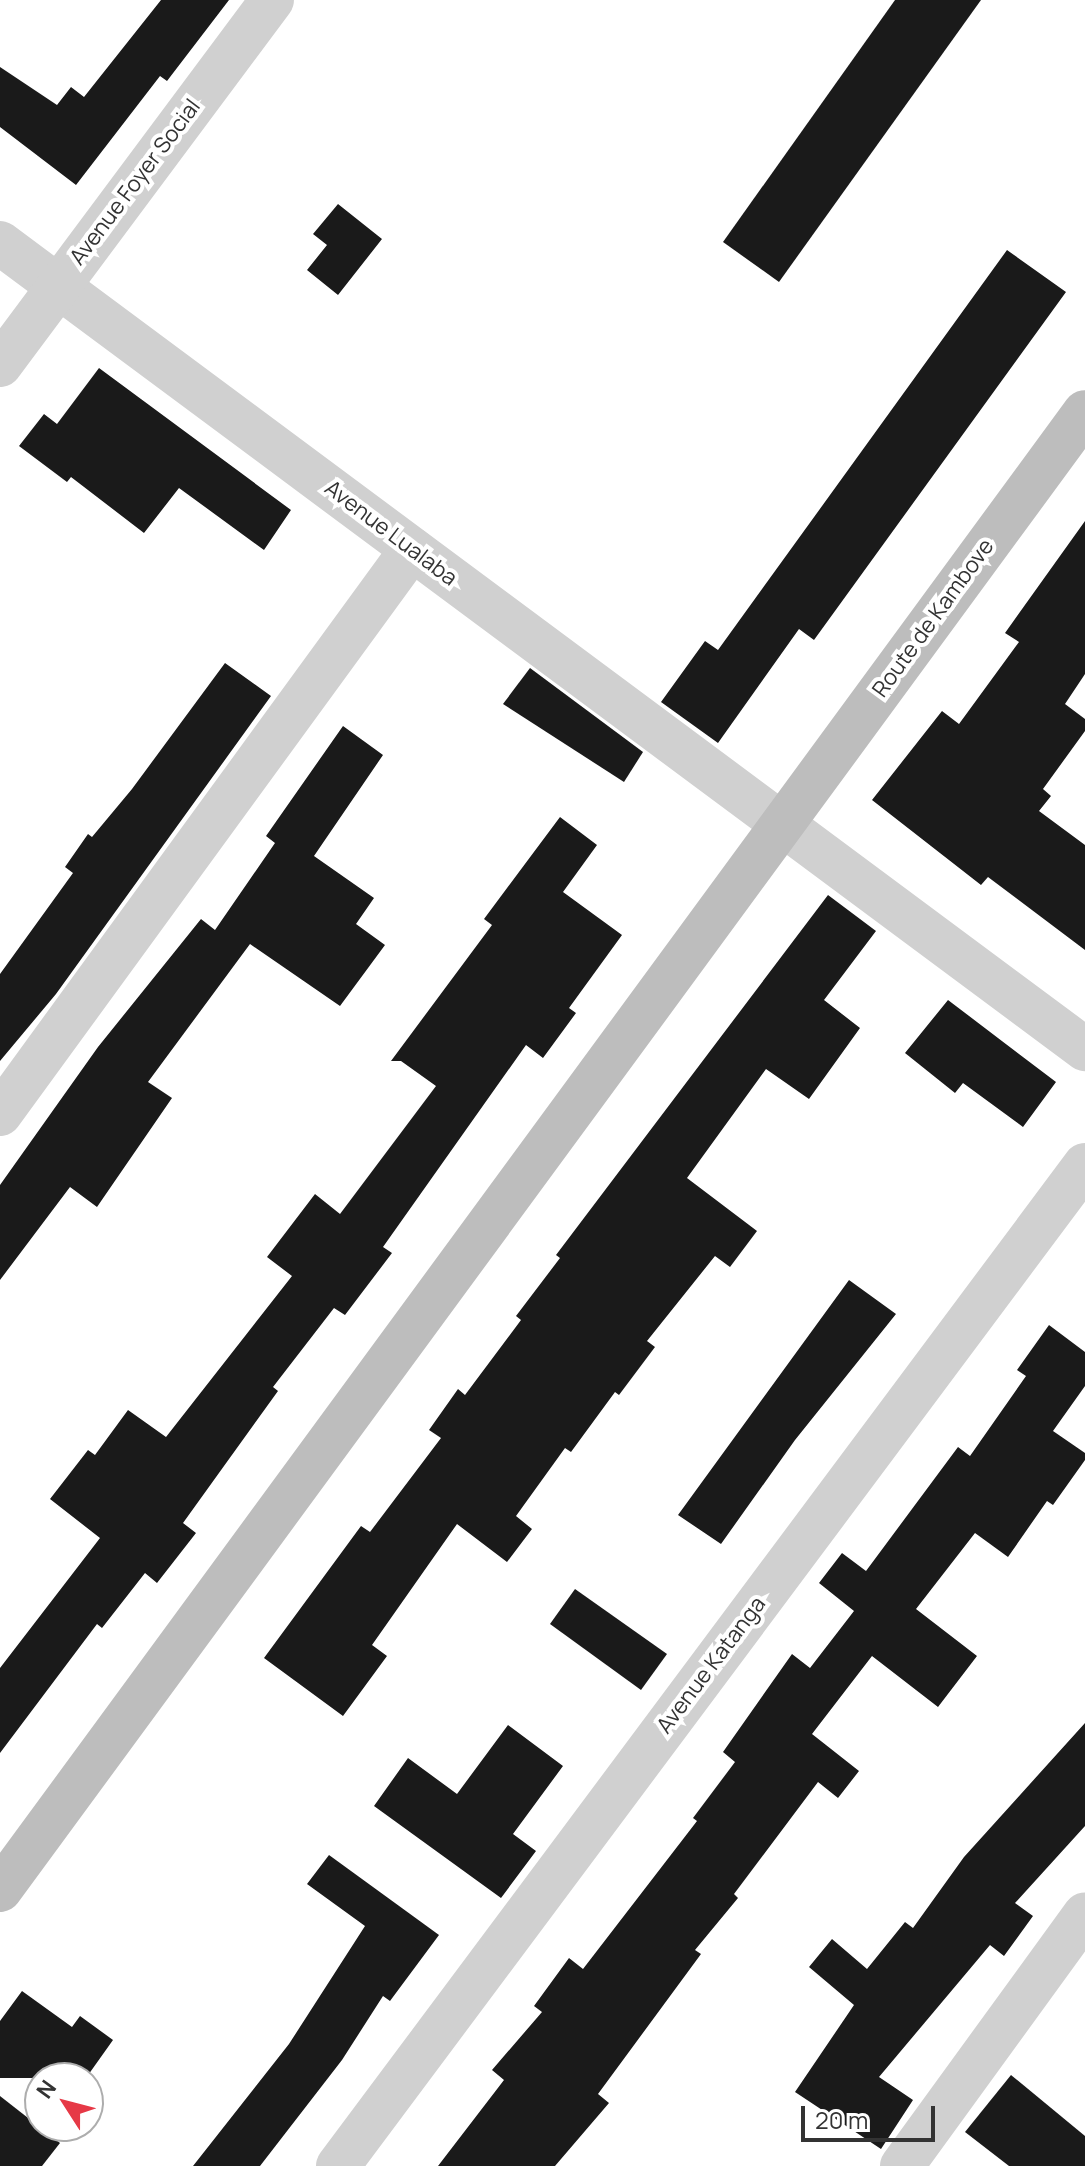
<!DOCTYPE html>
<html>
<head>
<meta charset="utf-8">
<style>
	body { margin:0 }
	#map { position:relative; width:1085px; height:2166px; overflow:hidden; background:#fff; font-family:Manrope,sans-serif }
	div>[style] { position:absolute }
	.building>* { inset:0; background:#1a1a1a }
	.street>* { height:44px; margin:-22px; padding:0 22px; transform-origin:22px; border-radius:22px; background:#d0d0d0 }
	.secondary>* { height:44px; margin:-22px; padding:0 22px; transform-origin:22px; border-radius:22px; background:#bdbdbd }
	span { translate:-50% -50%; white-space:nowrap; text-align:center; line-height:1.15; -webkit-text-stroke:8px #fff; paint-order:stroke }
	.street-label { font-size:22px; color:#333 }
	.north { position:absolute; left:24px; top:2062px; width:80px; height:80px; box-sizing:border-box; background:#fff; border:2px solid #adadad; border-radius:50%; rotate:306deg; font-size:22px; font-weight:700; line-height:32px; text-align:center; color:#333 }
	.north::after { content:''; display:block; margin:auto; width:28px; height:36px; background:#e63946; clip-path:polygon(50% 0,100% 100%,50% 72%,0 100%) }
	.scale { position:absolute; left:801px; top:2106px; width:134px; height:36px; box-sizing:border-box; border:4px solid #333; border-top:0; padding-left:10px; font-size:24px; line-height:28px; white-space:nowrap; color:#333; -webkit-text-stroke:6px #fff; paint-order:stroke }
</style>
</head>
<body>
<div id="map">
	<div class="building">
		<div style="clip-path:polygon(161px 0,229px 0,167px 81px,160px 76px,76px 185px,0 127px,0 67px,57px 105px,71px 87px,84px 97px)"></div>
		<div style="clip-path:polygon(895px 0,981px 0,779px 282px,723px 242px)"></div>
		<div style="clip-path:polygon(338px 204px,382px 239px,338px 295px,307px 270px,327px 245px,313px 234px)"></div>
		<div style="clip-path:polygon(1007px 250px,1066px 292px,814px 640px,799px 629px,718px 743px,661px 702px,705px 641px,718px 650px)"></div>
		<div style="clip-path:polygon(99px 368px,291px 510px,264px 550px,179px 488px,144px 533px,71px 477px,67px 482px,19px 446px,44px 414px,57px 424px)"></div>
		<div style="clip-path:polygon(1085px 521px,1085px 674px,1065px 704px,1085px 719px,1085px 731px,1043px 789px,1051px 796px,1039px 811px,1085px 845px,1085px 950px,988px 877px,981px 885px,872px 800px,942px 711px,959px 724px,1019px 642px,1005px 633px)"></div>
		<div style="clip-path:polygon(225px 663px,271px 696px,56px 994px,0 1061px,0 974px,73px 873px,65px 867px,88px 834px,92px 837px,132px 789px)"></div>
		<div style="clip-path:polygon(530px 668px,643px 752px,624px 782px,503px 704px)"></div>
		<div style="clip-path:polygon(343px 726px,383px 755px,314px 856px,374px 898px,356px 924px,385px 945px,340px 1006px,250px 944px,148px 1082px,172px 1098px,97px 1207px,70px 1187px,0 1280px,0 1185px,98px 1047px,201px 919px,215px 930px,275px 843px,266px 836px)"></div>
		<div style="clip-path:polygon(560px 817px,597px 845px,563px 892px,622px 935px,569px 1008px,576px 1013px,543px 1058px,526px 1045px,383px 1247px,392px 1253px,345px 1315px,334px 1308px,273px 1387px,278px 1391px,183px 1523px,196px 1533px,157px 1583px,145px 1573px,102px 1628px,97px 1624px,0 1753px,0 1668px,100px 1538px,50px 1499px,88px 1450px,95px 1455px,128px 1410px,166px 1437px,292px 1276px,267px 1257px,315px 1194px,340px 1214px,436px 1086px,401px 1061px,391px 1061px,492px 925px,484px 919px)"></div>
		<div style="clip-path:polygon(828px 895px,876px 931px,824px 1000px,860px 1028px,809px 1099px,766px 1069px,687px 1178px,757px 1231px,730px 1267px,715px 1256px,647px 1341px,655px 1347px,619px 1395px,615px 1392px,571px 1452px,565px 1448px,516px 1516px,532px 1529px,507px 1562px,457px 1524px,372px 1645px,387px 1656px,343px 1716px,264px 1658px,361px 1526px,370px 1532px,441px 1438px,429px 1430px,458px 1389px,465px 1395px,521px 1320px,516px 1316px,560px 1258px,556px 1255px)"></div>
		<div style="clip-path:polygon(948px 1000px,1056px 1082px,1023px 1127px,963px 1083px,955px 1093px,905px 1053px)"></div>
		<div style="clip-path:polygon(849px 1280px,896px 1314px,795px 1440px,721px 1544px,678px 1515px)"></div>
		<div style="clip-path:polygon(1049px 1325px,1085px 1352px,1085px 1386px,1053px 1431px,1085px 1453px,1085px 1460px,1053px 1505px,1047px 1501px,1008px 1557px,975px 1533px,916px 1609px,977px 1656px,938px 1707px,872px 1656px,812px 1734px,859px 1771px,838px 1798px,818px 1782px,734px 1894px,738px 1898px,695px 1950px,701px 1954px,598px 2094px,609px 2103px,555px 2166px,438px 2166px,504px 2080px,492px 2070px,542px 2012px,534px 2006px,569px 1958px,583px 1969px,697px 1821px,693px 1818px,735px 1762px,723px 1752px,792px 1654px,810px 1668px,854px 1611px,819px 1583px,842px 1553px,866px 1571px,958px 1447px,970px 1456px,1026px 1376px,1017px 1370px)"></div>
		<div style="clip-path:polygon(575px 1589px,667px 1654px,641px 1690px,550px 1624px)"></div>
		<div style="clip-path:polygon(1085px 1723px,1085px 1826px,1015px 1903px,1033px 1916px,1004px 1956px,990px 1945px,879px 2077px,913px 2100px,881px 2149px,795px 2092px,854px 2005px,809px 1967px,832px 1939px,867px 1969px,905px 1922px,913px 1928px,964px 1857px)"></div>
		<div style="clip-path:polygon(508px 1725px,563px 1766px,513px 1834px,536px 1851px,501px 1898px,374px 1806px,408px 1758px,457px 1794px)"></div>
		<div style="clip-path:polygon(329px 1855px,439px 1935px,390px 2001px,383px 1996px,342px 2060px,260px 2166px,193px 2166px,289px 2044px,365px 1926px,307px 1884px)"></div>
		<div style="clip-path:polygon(22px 1991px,72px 2027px,80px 2016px,113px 2040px,86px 2078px,0 2078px,0 2021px)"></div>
		<div style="clip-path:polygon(1011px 2075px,1085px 2136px,1085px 2166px,1009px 2166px,965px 2132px)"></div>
		<div style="clip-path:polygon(0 2096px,60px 2143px,42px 2166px,0 2166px)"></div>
	</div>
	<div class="street">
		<div style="left:0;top:243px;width:1352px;rotate:36.61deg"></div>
		<div style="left:0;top:365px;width:455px;rotate:-53.3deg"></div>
		<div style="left:0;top:1114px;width:699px;rotate:-53.9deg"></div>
		<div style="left:338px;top:2166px;width:1249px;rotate:-53.27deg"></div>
		<div style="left:902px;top:2166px;width:311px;rotate:-54deg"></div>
	</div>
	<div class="secondary">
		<div style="left:0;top:1890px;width:1833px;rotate:-53.72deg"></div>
	</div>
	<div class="street-label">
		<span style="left:135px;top:182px;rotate:-53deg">Avenue Foyer Social</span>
		<span style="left:391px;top:533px;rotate:37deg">Avenue Lualaba</span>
		<span style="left:933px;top:618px;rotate:-54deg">Route de Kambove</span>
		<span style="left:711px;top:1665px;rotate:-53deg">Avenue Katanga</span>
	</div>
	<div class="north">N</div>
	<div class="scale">20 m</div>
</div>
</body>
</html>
